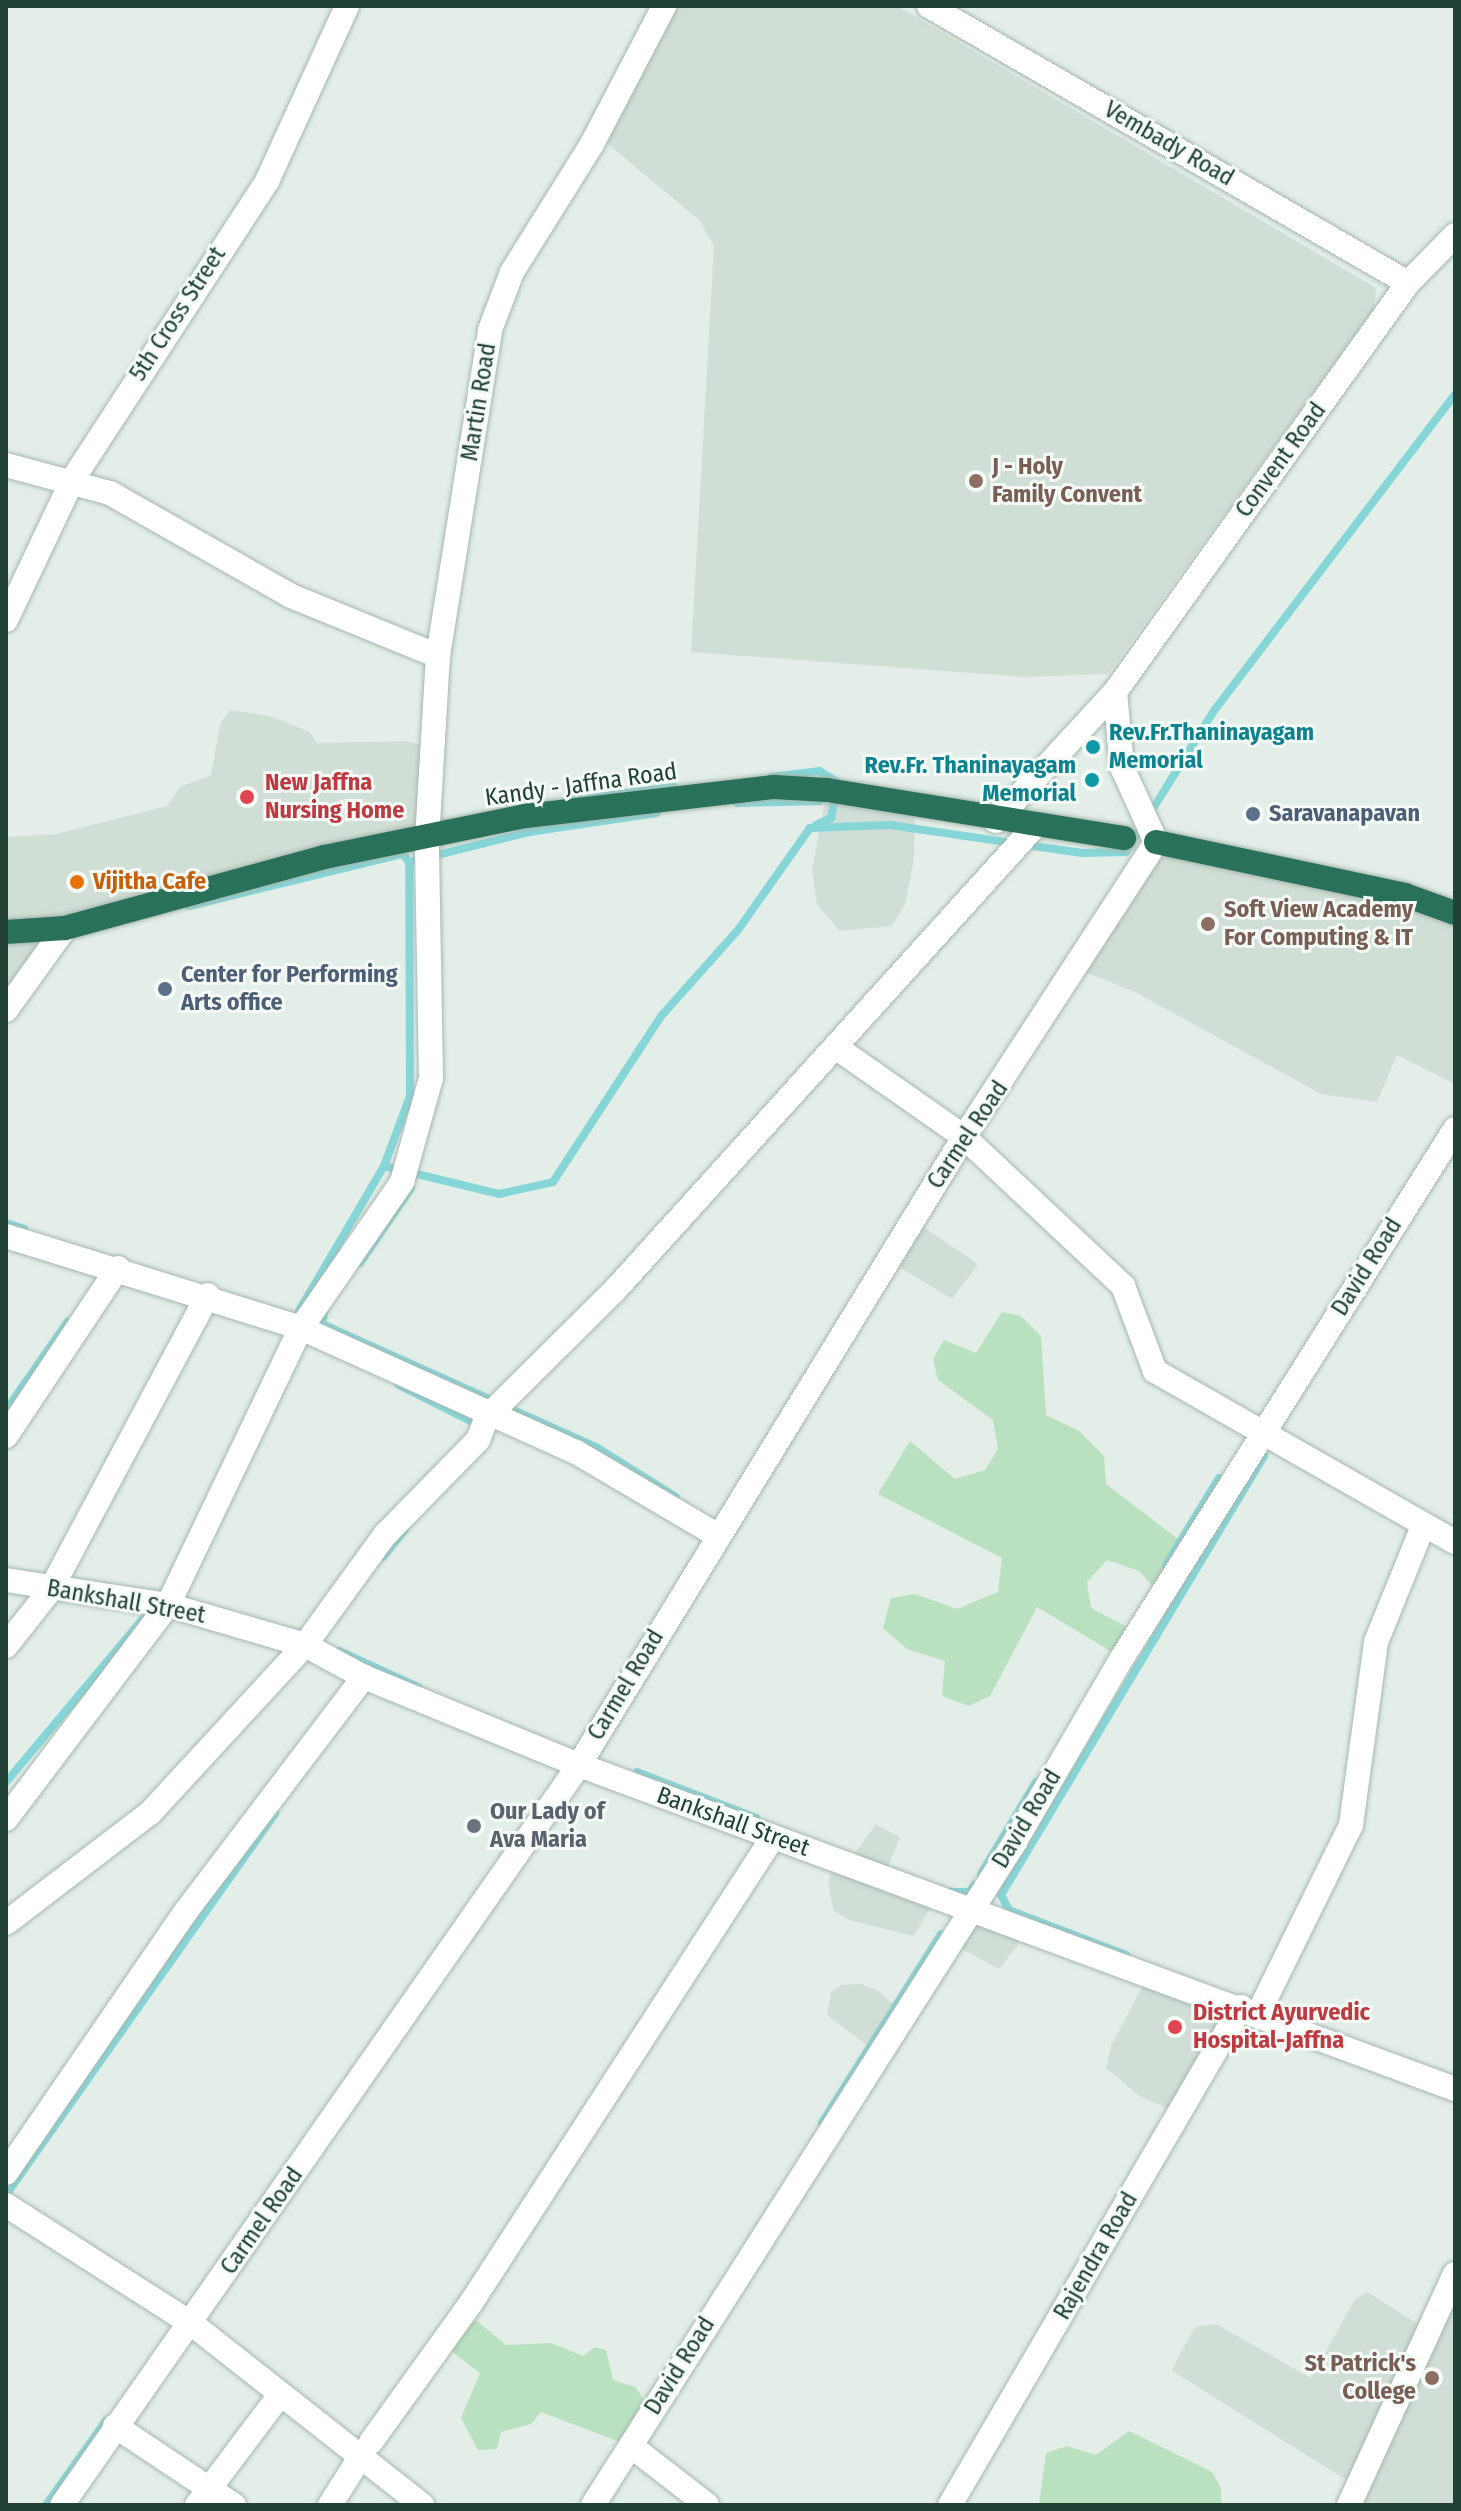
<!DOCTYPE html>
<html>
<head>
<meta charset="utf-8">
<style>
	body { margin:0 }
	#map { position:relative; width:1461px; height:2511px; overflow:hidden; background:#e3eee8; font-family:"Fira Sans Condensed",sans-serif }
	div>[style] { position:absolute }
	.built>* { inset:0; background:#d1ded6 }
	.green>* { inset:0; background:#bae1bf }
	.stream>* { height:8px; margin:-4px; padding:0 4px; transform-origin:4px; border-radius:4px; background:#86d6d8 }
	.roads { filter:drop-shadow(0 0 2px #a5b7ae) drop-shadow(0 0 2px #a5b7ae) }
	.street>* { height:24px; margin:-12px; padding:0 12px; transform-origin:12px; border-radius:12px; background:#fff }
	.highway>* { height:24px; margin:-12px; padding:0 12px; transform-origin:12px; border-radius:12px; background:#297158 }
	.dots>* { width:22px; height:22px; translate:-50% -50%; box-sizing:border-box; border:4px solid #f4faf6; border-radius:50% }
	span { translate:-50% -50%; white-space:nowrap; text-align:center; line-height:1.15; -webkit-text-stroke:6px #f4faf6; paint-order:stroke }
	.street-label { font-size:24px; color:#214134 }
	.education-label { font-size:24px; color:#785e54; font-weight:700 }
	.left { translate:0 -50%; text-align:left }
	.right { translate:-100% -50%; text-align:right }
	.culture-label { font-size:24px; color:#0d838f; font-weight:700 }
	.health-label { font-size:24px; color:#be3a42; font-weight:700 }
	.service-label { font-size:24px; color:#4e5e75; font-weight:700 }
	.food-label { font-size:24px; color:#c56008; font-weight:700 }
	.worship-label { font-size:24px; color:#5b616d; font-weight:700 }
	.frame { position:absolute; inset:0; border:8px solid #214134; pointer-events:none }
</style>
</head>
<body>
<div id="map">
	<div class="built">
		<div style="clip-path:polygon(677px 6px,897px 6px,1376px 288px,1374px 309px,1108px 674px,1024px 677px,691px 652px,714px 246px,699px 220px,602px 139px)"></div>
		<div style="clip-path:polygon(230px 710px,270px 716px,310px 732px,317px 743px,406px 741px,432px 748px,427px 840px,65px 928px,6px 1010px,6px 837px,56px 834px,167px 806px,180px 787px,211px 775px,220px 724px)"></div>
		<div style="clip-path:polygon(827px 790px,915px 805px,914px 859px,905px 904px,892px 926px,840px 931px,817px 905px,812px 870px)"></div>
		<div style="clip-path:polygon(1156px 842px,1455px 913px,1455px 1084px,1397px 1055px,1377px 1102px,1321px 1094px,1135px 992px,1075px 968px)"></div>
		<div style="clip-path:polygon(922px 1226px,978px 1264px,952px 1299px,894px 1264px)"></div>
		<div style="clip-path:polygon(876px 1824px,900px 1838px,886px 1871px,854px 1854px)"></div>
		<div style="clip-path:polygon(835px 1860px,938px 1897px,913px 1936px,849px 1920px,834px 1911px,828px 1884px)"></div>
		<div style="clip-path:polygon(971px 1909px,1019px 1928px,1018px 1945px,999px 1969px,949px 1942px)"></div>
		<div style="clip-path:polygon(1150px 1972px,1241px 2007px,1180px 2113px,1141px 2097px,1106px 2068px,1111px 2046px)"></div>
		<div style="clip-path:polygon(860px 1984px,877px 1990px,903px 2013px,877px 2053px,827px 2015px,831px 1992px,841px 1985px)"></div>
		<div style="clip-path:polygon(1455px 2274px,1455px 2505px,1349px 2505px,1359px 2488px,1171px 2370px,1195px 2327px,1216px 2324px,1311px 2378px,1355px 2299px,1367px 2292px,1429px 2331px)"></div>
	</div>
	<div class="green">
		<div style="clip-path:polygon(1002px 1312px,1021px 1316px,1041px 1336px,1046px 1415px,1079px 1431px,1104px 1456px,1106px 1484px,1191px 1549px,1161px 1596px,1139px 1571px,1107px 1560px,1087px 1582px,1091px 1608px,1139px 1633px,1122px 1658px,1037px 1607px,990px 1696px,969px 1706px,942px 1696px,945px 1661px,907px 1649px,883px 1628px,891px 1598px,915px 1594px,957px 1609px,998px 1592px,1002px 1558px,878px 1494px,910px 1441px,955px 1479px,985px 1470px,998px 1449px,993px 1420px,938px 1380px,933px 1359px,944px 1340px,976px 1353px)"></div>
		<div style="clip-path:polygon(465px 2311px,506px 2345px,551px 2343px,583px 2356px,595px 2347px,606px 2350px,613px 2380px,635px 2387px,652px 2411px,631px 2446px,541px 2412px,531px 2424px,501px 2432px,497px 2449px,478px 2450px,461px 2418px,480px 2373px,442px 2344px)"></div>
		<div style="clip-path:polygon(1129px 2431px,1212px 2472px,1221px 2488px,1221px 2505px,1039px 2505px,1046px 2453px,1067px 2446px,1096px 2455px)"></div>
	</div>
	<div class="stream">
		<div style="left:771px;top:777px;width:49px;rotate:-7deg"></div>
		<div style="left:820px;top:771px;width:20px;rotate:33deg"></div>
		<div style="left:837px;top:782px;width:36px;rotate:99deg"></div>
		<div style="left:831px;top:818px;width:17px;rotate:155deg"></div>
		<div style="left:568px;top:800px;width:107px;rotate:-7deg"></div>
		<div style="left:737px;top:803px;width:83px;rotate:-1.4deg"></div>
		<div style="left:189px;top:906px;width:220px;rotate:-13.7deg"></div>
		<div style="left:403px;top:854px;width:10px;rotate:53deg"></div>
		<div style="left:409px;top:862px;width:124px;rotate:-14deg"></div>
		<div style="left:529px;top:832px;width:129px;rotate:-8.4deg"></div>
		<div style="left:384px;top:1166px;width:75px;rotate:-69.6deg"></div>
		<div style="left:410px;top:1096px;width:234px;rotate:-90.2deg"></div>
		<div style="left:6px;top:1223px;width:19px;rotate:18deg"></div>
		<div style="left:360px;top:1263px;width:91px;rotate:-55.8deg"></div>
		<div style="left:325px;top:1309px;width:15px;rotate:101deg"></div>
		<div style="left:322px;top:1324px;width:300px;rotate:24.2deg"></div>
		<div style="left:596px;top:1447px;width:94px;rotate:32deg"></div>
		<div style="left:299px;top:1311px;width:168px;rotate:-59.6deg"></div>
		<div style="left:384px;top:1166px;width:118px;rotate:13.7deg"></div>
		<div style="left:499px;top:1194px;width:55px;rotate:-12.5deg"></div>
		<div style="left:553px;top:1182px;width:199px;rotate:-56.9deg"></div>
		<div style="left:662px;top:1015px;width:114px;rotate:-48.2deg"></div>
		<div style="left:738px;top:930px;width:125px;rotate:-54.8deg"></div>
		<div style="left:810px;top:828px;width:80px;rotate:-2.1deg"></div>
		<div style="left:890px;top:825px;width:194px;rotate:8.3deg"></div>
		<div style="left:1082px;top:853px;width:44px;rotate:-1.3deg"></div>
		<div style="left:1126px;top:852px;width:165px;rotate:-58.1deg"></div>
		<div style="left:1213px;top:712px;width:400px;rotate:-52.7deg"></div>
		<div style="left:399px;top:1385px;width:91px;rotate:26.8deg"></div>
		<div style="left:6px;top:1410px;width:108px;rotate:-55.1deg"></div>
		<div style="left:383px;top:1557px;width:35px;rotate:-51deg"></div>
		<div style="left:1166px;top:1565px;width:102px;rotate:-58.7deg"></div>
		<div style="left:339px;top:1651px;width:87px;rotate:24.5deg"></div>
		<div style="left:637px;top:1772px;width:128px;rotate:21.1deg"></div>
		<div style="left:6px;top:1782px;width:213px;rotate:-50deg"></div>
		<div style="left:981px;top:1874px;width:107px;rotate:-59.1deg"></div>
		<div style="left:948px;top:1892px;width:22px"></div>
		<div style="left:970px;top:1892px;width:8px;rotate:-60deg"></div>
		<div style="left:1126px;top:1955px;width:125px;rotate:-159deg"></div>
		<div style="left:1009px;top:1910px;width:17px;rotate:-118deg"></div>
		<div style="left:1001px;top:1895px;width:512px;rotate:-59.07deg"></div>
		<div style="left:822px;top:2123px;width:223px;rotate:-57.8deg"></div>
		<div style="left:6px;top:2195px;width:467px;rotate:-54.8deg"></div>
		<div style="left:46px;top:2505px;width:103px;rotate:-54.5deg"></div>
	</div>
	<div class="roads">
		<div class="street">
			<div style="left:929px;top:6px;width:553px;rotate:30.04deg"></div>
			<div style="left:6px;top:465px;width:108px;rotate:15.1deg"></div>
			<div style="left:110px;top:493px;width:208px;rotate:29.6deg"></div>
			<div style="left:291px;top:596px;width:159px;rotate:22.2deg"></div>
			<div style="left:6px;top:620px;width:156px;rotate:-64.6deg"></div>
			<div style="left:73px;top:479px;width:356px;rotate:-56.9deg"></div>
			<div style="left:267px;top:181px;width:192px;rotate:-65.4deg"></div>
			<div style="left:996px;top:821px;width:176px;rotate:-47.3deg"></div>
			<div style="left:1115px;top:692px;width:503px;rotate:-54.38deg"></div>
			<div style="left:1408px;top:283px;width:67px;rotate:-45.6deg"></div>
			<div style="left:6px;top:1010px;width:101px;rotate:-54.3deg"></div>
			<div style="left:837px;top:1048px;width:155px;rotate:35deg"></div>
			<div style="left:964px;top:1137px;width:218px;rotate:43.1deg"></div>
			<div style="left:1123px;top:1286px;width:91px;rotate:69.4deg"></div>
			<div style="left:1155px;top:1371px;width:345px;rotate:29.7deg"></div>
			<div style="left:6px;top:1236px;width:309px;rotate:17.3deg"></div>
			<div style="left:301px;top:1328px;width:302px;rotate:24.3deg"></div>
			<div style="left:576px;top:1452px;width:161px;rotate:30.5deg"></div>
			<div style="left:6px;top:1436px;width:202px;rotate:-56.3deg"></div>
			<div style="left:6px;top:1580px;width:164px;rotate:8.8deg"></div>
			<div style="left:168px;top:1605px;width:143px;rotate:16.3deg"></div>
			<div style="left:305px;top:1645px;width:67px;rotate:28.5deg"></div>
			<div style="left:364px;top:1677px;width:232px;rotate:22.3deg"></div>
			<div style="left:579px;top:1765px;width:934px;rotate:20.3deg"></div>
			<div style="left:6px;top:1646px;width:73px;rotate:-51.7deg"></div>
			<div style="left:51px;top:1589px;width:333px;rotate:-61.9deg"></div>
			<div style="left:6px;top:1819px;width:268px;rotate:-52.9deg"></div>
			<div style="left:168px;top:1605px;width:307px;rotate:-64.4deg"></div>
			<div style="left:301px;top:1328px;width:178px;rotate:-55.3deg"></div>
			<div style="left:402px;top:1182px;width:108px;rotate:-74.4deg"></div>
			<div style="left:431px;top:1078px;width:238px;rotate:-91deg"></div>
			<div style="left:427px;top:840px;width:184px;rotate:-86.6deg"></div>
			<div style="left:438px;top:656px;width:330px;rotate:-80.9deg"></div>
			<div style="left:490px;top:330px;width:62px;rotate:-69.2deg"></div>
			<div style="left:512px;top:272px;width:151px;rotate:-58deg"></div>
			<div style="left:592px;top:144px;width:156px;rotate:-62.4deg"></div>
			<div style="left:6px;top:1923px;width:181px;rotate:-37.4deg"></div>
			<div style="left:150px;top:1813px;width:229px;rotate:-47.3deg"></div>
			<div style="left:305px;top:1645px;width:136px;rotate:-54deg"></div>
			<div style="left:385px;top:1535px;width:133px;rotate:-45.6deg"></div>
			<div style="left:478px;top:1440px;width:25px;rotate:-69deg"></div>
			<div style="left:487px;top:1417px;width:180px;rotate:-44.8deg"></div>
			<div style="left:615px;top:1290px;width:626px;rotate:-47.85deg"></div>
			<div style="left:1258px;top:2014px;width:211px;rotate:-63.8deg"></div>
			<div style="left:1351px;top:1825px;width:185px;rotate:-82.2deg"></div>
			<div style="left:1376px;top:1642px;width:125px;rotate:-67.9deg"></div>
			<div style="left:6px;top:2173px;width:319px;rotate:-55.5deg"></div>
			<div style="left:187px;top:1910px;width:293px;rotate:-52.8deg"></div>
			<div style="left:6px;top:2205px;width:221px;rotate:32.6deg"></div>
			<div style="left:192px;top:2324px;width:293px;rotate:38.2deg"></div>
			<div style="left:115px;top:2426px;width:143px;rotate:33.6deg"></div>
			<div style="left:371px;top:2442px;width:171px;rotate:-54.3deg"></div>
			<div style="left:471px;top:2303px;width:555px;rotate:-57.05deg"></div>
			<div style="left:631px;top:2446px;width:96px;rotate:37.8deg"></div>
			<div style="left:62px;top:2505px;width:903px;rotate:-55.06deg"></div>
			<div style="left:579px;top:1765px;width:737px;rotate:-58.49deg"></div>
			<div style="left:964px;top:1137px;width:352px;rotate:-56.9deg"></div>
			<div style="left:1156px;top:842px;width:82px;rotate:-114.4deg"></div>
			<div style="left:1122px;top:767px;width:75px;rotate:-95.3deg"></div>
			<div style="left:197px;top:2505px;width:138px;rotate:-53deg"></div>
			<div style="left:330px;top:2505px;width:54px;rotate:-57.8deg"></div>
			<div style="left:593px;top:2505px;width:782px;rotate:-57.53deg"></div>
			<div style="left:1013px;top:1845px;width:216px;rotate:-59.8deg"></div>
			<div style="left:1122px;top:1658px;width:625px;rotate:-57.81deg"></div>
			<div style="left:950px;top:2505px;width:577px;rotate:-59.7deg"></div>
			<div style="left:1349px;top:2505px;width:254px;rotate:-65.4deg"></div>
		</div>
		<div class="highway">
			<div style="left:1156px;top:842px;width:255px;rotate:12deg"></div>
			<div style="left:1405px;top:895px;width:53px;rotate:19.8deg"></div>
			<div style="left:6px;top:932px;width:59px;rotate:-3.9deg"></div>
			<div style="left:65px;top:928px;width:269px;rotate:-15.3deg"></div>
			<div style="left:324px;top:857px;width:206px;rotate:-11.5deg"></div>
			<div style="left:526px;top:816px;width:250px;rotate:-6.7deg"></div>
			<div style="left:774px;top:787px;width:53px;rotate:3.2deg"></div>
			<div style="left:827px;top:790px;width:301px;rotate:9.2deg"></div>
		</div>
	</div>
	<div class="dots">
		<div style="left:976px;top:481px;background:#8d6e63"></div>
		<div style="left:1093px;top:747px;background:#0f9aa8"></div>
		<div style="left:1092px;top:780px;background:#0f9aa8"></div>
		<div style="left:247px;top:797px;background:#e0444e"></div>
		<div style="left:1253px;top:814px;background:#5c6f8a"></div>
		<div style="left:77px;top:882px;background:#e8710a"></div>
		<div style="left:1208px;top:924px;background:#8d6e63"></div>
		<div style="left:165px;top:989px;background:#5c6f8a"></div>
		<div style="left:474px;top:1826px;background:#6b7280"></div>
		<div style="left:1175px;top:2027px;background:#e0444e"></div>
		<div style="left:1432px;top:2378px;background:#8d6e63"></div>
	</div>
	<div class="street-label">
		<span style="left:1169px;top:144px;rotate:30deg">Vembady Road</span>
		<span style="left:178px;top:314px;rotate:-57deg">5th Cross Street</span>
		<span style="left:479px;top:402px;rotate:-81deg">Martin Road</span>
		<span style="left:1281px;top:460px;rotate:-54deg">Convent Road</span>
		<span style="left:581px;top:785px;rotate:-8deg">Kandy - Jaffna Road</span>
		<span style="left:968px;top:1135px;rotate:-56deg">Carmel Road</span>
		<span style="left:1367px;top:1267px;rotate:-58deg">David Road</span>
		<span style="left:126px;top:1602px;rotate:10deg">Bankshall Street</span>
		<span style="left:626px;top:1685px;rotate:-59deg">Carmel Road</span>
		<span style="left:1027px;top:1819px;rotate:-59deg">David Road</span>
		<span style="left:733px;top:1822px;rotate:20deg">Bankshall Street</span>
		<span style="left:262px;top:2221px;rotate:-55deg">Carmel Road</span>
		<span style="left:1096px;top:2256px;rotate:-60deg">Rajendra Road</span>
		<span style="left:680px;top:2366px;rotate:-58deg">David Road</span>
	</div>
	<div class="education-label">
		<span class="left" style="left:992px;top:481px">J - Holy<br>Family Convent</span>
		<span class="left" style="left:1224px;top:924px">Soft View Academy<br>For Computing &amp; IT</span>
		<span class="right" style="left:1416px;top:2378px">St Patrick's<br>College</span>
	</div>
	<div class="culture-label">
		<span class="left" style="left:1109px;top:747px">Rev.Fr.Thaninayagam<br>Memorial</span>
		<span class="right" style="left:1076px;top:780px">Rev.Fr. Thaninayagam<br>Memorial</span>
	</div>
	<div class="health-label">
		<span class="left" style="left:265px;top:797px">New Jaffna<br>Nursing Home</span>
		<span class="left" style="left:1193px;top:2027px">District Ayurvedic<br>Hospital-Jaffna</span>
	</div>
	<div class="service-label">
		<span class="left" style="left:1269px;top:814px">Saravanapavan</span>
		<span class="left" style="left:181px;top:989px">Center for Performing<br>Arts office</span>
	</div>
	<div class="food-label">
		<span class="left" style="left:93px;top:882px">Vijitha Cafe</span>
	</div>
	<div class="worship-label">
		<span class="left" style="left:490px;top:1826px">Our Lady of<br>Ava Maria</span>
	</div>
	<div class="frame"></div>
</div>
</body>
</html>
